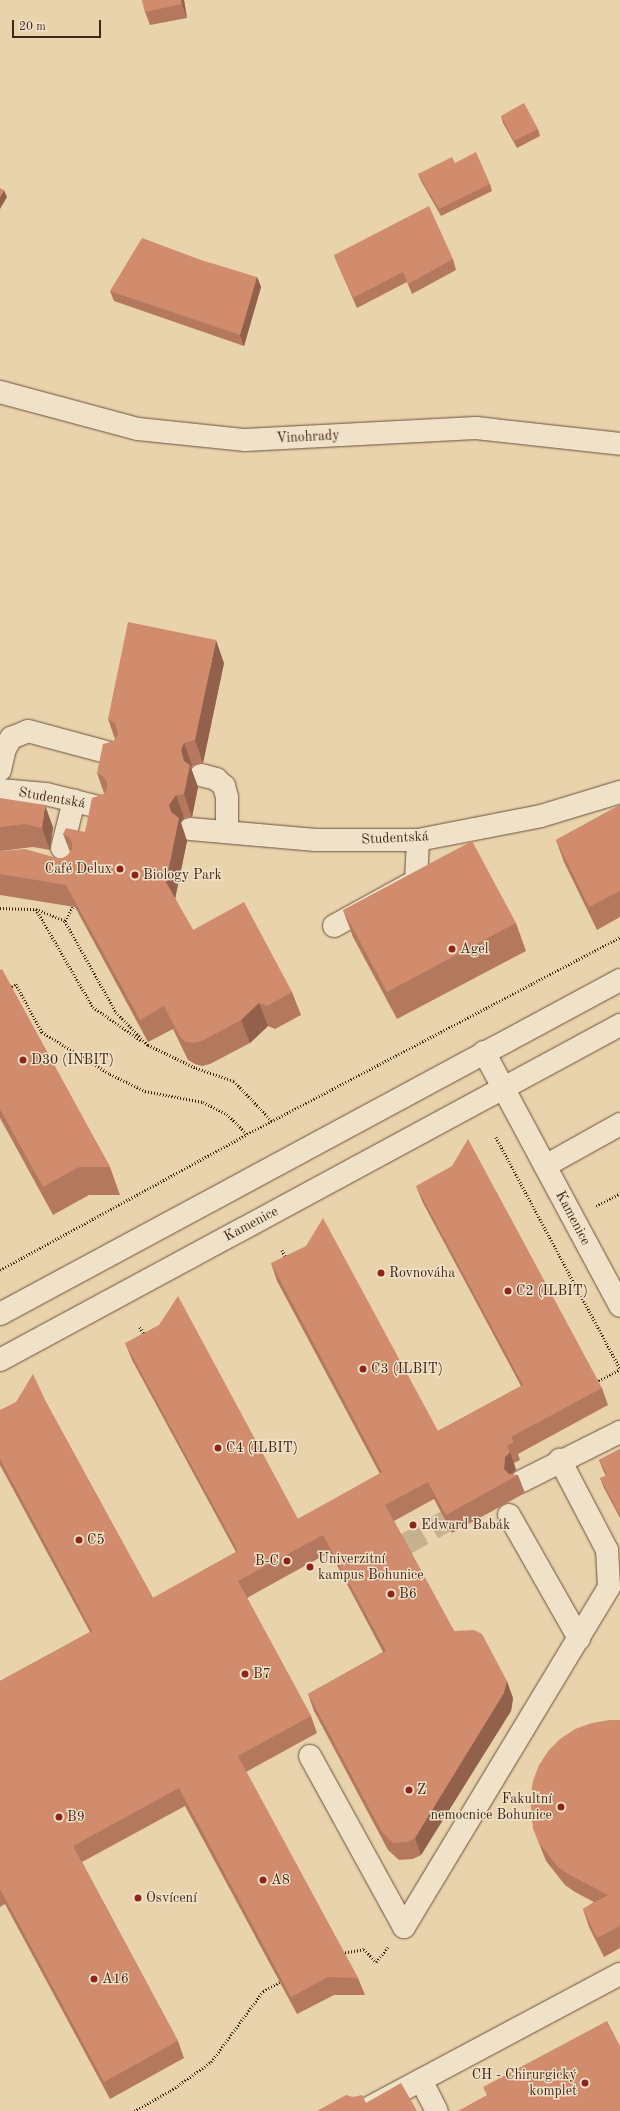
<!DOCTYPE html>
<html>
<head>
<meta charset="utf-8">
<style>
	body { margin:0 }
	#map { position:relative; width:620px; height:2111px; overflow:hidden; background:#e8d3ac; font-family:"Old Standard TT",serif }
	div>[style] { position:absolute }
	.minor-tunnel>* { height:22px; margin-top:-11px; transform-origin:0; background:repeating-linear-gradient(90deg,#c7b08e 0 22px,transparent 0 33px) }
	.path>* { height:2.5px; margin-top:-1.25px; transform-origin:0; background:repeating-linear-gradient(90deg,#442415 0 1px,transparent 0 3px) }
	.roads { filter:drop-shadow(0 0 1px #6d503b) drop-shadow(0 0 1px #6d503b) }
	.minor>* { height:22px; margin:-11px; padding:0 11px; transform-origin:11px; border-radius:11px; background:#f0e2c9 }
	.wall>* { inset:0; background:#b4785e }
	.shaded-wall>* { inset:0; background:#92614c }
	.building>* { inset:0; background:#d18b6d }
	.dots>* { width:11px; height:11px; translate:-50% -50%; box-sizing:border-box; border:2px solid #f0e2c9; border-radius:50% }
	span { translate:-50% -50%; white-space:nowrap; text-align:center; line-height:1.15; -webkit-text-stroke:3px #f0e2c9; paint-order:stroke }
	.street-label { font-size:14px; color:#442415 }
	.poi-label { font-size:14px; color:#442415 }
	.right { translate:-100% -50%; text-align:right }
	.left { translate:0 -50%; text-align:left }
	.scale { position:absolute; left:12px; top:20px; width:89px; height:18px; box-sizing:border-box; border:2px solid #442415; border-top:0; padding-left:5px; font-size:12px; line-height:14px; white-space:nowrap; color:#442415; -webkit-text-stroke:3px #f0e2c9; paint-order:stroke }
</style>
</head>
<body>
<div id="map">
	<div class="minor-tunnel">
		<div style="left:404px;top:1545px;width:77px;rotate:-29.6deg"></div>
	</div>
	<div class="path">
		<div style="left:0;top:908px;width:36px;rotate:2deg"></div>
		<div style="left:36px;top:909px;width:31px;rotate:22deg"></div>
		<div style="left:65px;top:921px;width:104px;rotate:60.7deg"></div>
		<div style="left:116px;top:1012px;width:46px;rotate:45.9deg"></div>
		<div style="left:148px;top:1045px;width:53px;rotate:25.6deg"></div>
		<div style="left:196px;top:1068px;width:40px;rotate:18.9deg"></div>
		<div style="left:234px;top:1081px;width:55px;rotate:46.5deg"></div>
		<div style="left:36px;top:909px;width:113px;rotate:59.8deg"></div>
		<div style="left:93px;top:1007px;width:60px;rotate:34.8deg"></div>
		<div style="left:65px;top:921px;width:19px;rotate:-62deg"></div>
		<div style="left:9px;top:988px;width:8px;rotate:-30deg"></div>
		<div style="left:16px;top:984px;width:55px;rotate:61.6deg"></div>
		<div style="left:42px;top:1032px;width:80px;rotate:31.7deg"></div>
		<div style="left:110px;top:1074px;width:39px;rotate:26deg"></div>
		<div style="left:145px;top:1091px;width:59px;rotate:10.7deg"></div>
		<div style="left:203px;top:1102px;width:27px;rotate:27deg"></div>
		<div style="left:227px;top:1114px;width:28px;rotate:45deg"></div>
		<div style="left:496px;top:1137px;width:262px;rotate:61.8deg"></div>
		<div style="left:596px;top:1206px;width:27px;rotate:-28deg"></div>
		<div style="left:282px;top:1250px;width:8px;rotate:60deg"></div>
		<div style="left:0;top:1270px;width:282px;rotate:-28.8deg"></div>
		<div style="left:247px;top:1134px;width:422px;rotate:-27.8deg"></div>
		<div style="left:140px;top:1327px;width:9px;rotate:58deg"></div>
		<div style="left:596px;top:1382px;width:27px;rotate:-28deg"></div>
		<div style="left:342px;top:1953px;width:22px;rotate:-10deg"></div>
		<div style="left:364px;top:1949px;width:18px;rotate:47deg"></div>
		<div style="left:376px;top:1962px;width:19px;rotate:-51deg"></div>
		<div style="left:134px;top:2111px;width:41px;rotate:-29.1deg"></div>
		<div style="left:170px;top:2091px;width:50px;rotate:-35.3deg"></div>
		<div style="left:211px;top:2062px;width:88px;rotate:-53.8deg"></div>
		<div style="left:263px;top:1991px;width:19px;rotate:-28deg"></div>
	</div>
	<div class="roads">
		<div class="minor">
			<div style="left:0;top:392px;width:143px;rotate:15deg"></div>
			<div style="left:138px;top:429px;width:108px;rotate:5.9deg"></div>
			<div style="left:245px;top:440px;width:231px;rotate:-3deg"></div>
			<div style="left:476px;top:428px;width:145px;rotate:6.3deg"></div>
			<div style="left:0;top:770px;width:22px;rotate:-77deg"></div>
			<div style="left:5px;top:749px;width:13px;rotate:-61deg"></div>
			<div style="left:11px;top:738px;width:18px;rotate:-22deg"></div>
			<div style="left:28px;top:731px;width:89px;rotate:15deg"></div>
			<div style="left:201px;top:775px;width:16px;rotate:15deg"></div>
			<div style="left:216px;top:779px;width:11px;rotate:41deg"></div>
			<div style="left:224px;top:786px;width:11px;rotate:75deg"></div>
			<div style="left:227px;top:797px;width:35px;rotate:90deg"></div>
			<div style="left:0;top:790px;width:46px;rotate:5deg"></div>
			<div style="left:46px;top:794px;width:59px;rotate:13.8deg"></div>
			<div style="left:190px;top:829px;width:126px;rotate:5deg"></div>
			<div style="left:316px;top:840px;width:102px"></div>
			<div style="left:418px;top:840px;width:125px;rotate:-11deg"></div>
			<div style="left:541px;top:816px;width:83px;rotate:-16.9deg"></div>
			<div style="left:62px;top:848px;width:49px;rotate:-75.7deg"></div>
			<div style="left:334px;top:926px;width:94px;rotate:-28.8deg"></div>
			<div style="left:416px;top:881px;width:41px;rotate:-87.2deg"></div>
			<div style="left:484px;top:1052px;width:288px;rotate:61.8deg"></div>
			<div style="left:545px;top:1166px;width:86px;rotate:-29.2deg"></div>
			<div style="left:0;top:1314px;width:704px;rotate:-28.31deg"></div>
			<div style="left:0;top:1360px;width:705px;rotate:-28.38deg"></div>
			<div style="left:522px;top:1481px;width:110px;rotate:-26.6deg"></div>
			<div style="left:509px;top:1515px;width:142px;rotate:60.4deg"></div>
			<div style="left:310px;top:1756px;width:195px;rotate:61.2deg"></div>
			<div style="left:404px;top:1927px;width:397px;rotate:-58.9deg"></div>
			<div style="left:609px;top:1587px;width:37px;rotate:-93deg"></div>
			<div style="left:607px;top:1550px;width:102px;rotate:-117.6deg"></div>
			<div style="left:421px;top:2080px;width:35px;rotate:63deg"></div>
			<div style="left:363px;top:2111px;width:291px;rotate:-28.1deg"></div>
		</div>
	</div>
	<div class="wall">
		<div style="clip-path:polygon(142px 0,184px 0,187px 18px,150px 25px,145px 12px)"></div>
		<div style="clip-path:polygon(501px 116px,538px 129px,540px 136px,517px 148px,503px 123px)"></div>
		<div style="clip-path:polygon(455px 163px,490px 184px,492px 191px,441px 216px,421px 181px,418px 174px)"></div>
		<div style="clip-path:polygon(334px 255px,453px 259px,456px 270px,412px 294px,407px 282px,357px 308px,338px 265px)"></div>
		<div style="clip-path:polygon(257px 277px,261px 287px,244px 346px,114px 301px,110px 291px)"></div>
		<div style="clip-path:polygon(224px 663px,203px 763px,192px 766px,191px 768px,198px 787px,192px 817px,184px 818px,181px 823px,187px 841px,175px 899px,193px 930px,292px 992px,301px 1015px,275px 1029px,268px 1026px,250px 1043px,210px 1064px,202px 1066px,195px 1064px,188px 1060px,173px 1029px,148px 1042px,75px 907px,0 895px,0 851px,57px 858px,63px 858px,68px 855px,70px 852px,63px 834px,85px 832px,104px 793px,97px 773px,115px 739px,108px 719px)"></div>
		<div style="clip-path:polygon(0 798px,53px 827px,50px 850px,33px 847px,0 851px)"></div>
		<div style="clip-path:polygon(620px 805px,620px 917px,597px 930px,564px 862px,556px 840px)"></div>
		<div style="clip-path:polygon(343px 910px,516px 923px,526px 951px,397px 1019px,353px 937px)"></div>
		<div style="clip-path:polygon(0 970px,110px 1167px,120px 1195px,89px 1195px,53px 1215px,0 1118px)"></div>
		<div style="clip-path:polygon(416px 1186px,602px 1388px,608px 1405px,518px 1454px,520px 1460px,514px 1463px,516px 1470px,511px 1475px,518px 1475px,525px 1493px,452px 1533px,434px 1499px,394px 1521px,454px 1631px,513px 1698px,511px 1711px,421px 1855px,413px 1859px,399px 1860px,388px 1850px,314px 1711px,308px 1694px,383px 1652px,330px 1552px,247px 1598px,311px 1716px,317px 1733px,246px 1772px,358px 1978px,365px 1995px,334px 1995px,297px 2014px,185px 1806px,82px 1862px,178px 2041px,184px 2058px,110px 2099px,5px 1904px,0 1907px,0 1681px,90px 1632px,0 1465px,0 1410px,47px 1404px,153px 1598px,236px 1552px,132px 1360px,125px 1343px,298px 1519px,380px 1474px,277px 1281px,271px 1263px,438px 1431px,521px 1386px,423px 1203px)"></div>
		<div style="clip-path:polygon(620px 1449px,620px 1518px,604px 1488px,600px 1478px,606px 1476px,603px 1470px,599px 1460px)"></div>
		<div style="clip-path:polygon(620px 1720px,620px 1948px,604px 1957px,589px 1927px,583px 1909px,594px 1902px,575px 1892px,565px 1885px,546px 1861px,533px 1828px)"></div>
	</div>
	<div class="shaded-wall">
		<div style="clip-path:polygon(181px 0,184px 0,187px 18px,182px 4px)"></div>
		<div style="clip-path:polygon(4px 190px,7px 197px,0 209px,0 197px)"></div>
		<div style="clip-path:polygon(257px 277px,261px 287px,244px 346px,240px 335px)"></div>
		<div style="clip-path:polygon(216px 640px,224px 663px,203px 763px,195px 740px)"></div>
		<div style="clip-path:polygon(184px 743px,192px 766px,191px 768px,198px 787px,192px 817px,184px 794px,184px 761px,181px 750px)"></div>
		<div style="clip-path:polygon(176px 795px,184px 818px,181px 823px,187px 841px,174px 904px,166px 882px,171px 812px,169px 805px)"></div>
		<div style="clip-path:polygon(45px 805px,53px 827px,50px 850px,42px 828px)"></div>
		<div style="clip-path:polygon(259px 1003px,268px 1026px,250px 1043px,241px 1020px)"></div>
		<div style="clip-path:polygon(510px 1452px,516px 1470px,511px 1474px,511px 1479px,504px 1469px,505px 1457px)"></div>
		<div style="clip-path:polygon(507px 1681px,513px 1698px,511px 1711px,421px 1855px,415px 1838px)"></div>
	</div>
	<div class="building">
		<div style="clip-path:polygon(142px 0,181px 0,182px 4px,145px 12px)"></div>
		<div style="clip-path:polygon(524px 103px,538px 129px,514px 141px,501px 116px)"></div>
		<div style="clip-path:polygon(476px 152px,490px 184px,439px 209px,418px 174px,452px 157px,455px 163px)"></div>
		<div style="clip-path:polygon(0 188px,4px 190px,0 197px)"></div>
		<div style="clip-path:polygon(429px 206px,453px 259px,408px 284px,403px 272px,353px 298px,334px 255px)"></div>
		<div style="clip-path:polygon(142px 238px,201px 260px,257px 277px,240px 335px,110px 291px)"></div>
		<div style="clip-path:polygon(128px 622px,216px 640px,195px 740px,184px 743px,181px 750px,184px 761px,190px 765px,184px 794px,176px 795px,169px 805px,171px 812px,179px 818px,166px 882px,193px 930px,244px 902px,292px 992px,267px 1006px,259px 1003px,241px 1020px,202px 1041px,194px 1043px,186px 1042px,180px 1037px,164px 1006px,140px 1020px,66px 885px,0 874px,0 851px,25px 849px,57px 858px,63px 858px,68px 855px,72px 849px,72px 843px,69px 837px,63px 834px,66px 828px,85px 832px,92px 798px,104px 794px,107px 789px,107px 782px,104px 777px,97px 773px,103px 744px,114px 741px,118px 734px,115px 723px,108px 719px)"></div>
		<div style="clip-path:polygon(0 798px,45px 805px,42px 828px,25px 824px,0 827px)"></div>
		<div style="clip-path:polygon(620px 805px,620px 891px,589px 907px,556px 840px)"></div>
		<div style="clip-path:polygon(472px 841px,516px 923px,387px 992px,343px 910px)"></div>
		<div style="clip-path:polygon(2px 969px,110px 1167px,79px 1167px,43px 1187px,0 1109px,0 970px)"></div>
		<div style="clip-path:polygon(468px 1139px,602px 1388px,511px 1437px,514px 1442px,507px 1446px,510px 1452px,505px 1457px,504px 1469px,509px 1474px,518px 1475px,446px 1515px,428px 1482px,385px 1505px,454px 1631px,474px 1630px,482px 1634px,507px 1681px,504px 1693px,415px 1838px,407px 1842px,393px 1843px,382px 1832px,308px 1694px,386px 1651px,323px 1535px,238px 1581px,311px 1716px,238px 1756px,358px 1978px,328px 1977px,291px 1997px,179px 1788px,73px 1846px,178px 2041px,104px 2082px,0 1889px,0 1681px,92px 1631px,0 1459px,0 1410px,16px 1402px,33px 1374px,47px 1404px,153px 1598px,238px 1551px,125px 1343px,159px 1325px,178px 1296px,298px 1519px,382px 1472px,271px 1263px,306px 1246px,323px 1218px,438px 1431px,523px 1385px,416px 1186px,452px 1166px)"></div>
		<div style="clip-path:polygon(620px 1449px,620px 1515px,600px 1478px,607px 1475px,599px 1460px)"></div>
		<div style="clip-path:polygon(609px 1720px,620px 1720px,620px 1926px,597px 1938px,583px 1909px,608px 1895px,568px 1874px,558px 1867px,539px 1843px,533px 1828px,530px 1798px,533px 1781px,539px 1765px,549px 1750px,560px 1739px,575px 1729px,592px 1723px)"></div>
		<div style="clip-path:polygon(607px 2021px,620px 2046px,620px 2111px,458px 2111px,487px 2095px,483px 2087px)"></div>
		<div style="clip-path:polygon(401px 2083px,417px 2111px,317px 2111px,346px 2095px,353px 2097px,362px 2095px,366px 2103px)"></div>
	</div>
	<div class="dots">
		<div style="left:120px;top:869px;background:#8f2418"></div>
		<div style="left:135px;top:875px;background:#8f2418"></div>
		<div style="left:452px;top:949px;background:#8f2418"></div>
		<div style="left:23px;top:1060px;background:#8f2418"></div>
		<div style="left:381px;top:1273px;background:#8f2418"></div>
		<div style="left:508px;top:1291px;background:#8f2418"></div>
		<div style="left:363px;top:1369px;background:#8f2418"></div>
		<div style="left:218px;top:1448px;background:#8f2418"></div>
		<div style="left:413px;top:1525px;background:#8f2418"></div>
		<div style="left:79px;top:1540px;background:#8f2418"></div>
		<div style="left:287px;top:1561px;background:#8f2418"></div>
		<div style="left:310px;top:1567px;background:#8f2418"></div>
		<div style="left:391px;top:1594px;background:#8f2418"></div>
		<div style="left:245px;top:1674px;background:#8f2418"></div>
		<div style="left:409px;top:1790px;background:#8f2418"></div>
		<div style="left:561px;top:1807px;background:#8f2418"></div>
		<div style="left:59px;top:1817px;background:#8f2418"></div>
		<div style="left:263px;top:1880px;background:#8f2418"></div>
		<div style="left:138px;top:1898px;background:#8f2418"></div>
		<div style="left:94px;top:1979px;background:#8f2418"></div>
		<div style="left:585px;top:2083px;background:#8f2418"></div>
	</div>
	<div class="street-label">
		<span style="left:308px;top:437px;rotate:-3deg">Vinohrady</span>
		<span style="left:52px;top:798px;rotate:10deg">Studentská</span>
		<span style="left:395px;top:838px;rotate:-3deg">Studentská</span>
		<span style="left:573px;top:1218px;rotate:62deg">Kamenice</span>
		<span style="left:251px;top:1224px;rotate:-28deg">Kamenice</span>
	</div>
	<div class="poi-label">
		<span class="right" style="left:112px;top:869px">Café Delux</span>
		<span class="left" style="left:143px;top:875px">Biology Park</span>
		<span class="left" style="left:460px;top:949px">Agel</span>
		<span class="left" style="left:31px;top:1060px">D30 (INBIT)</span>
		<span class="left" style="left:389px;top:1273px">Rovnováha</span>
		<span class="left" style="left:516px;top:1291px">C2 (ILBIT)</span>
		<span class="left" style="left:371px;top:1369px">C3 (ILBIT)</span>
		<span class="left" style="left:226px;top:1448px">C4 (ILBIT)</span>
		<span class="left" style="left:421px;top:1525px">Edward Babák</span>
		<span class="left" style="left:87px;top:1540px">C5</span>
		<span class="left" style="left:318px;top:1567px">Univerzitní<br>kampus Bohunice</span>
		<span class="right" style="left:279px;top:1561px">B-C</span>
		<span class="left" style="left:399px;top:1594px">B6</span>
		<span class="left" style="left:253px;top:1674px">B7</span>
		<span class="left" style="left:417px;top:1790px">Z</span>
		<span class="right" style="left:552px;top:1807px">Fakultní<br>nemocnice Bohunice</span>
		<span class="left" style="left:67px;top:1817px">B9</span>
		<span class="left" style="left:271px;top:1880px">A8</span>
		<span class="left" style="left:146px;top:1898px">Osvícení</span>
		<span class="left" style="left:102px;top:1979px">A16</span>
		<span class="right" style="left:577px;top:2083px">CH - Chirurgický<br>komplet</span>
	</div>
	<div class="scale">20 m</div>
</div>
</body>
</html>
